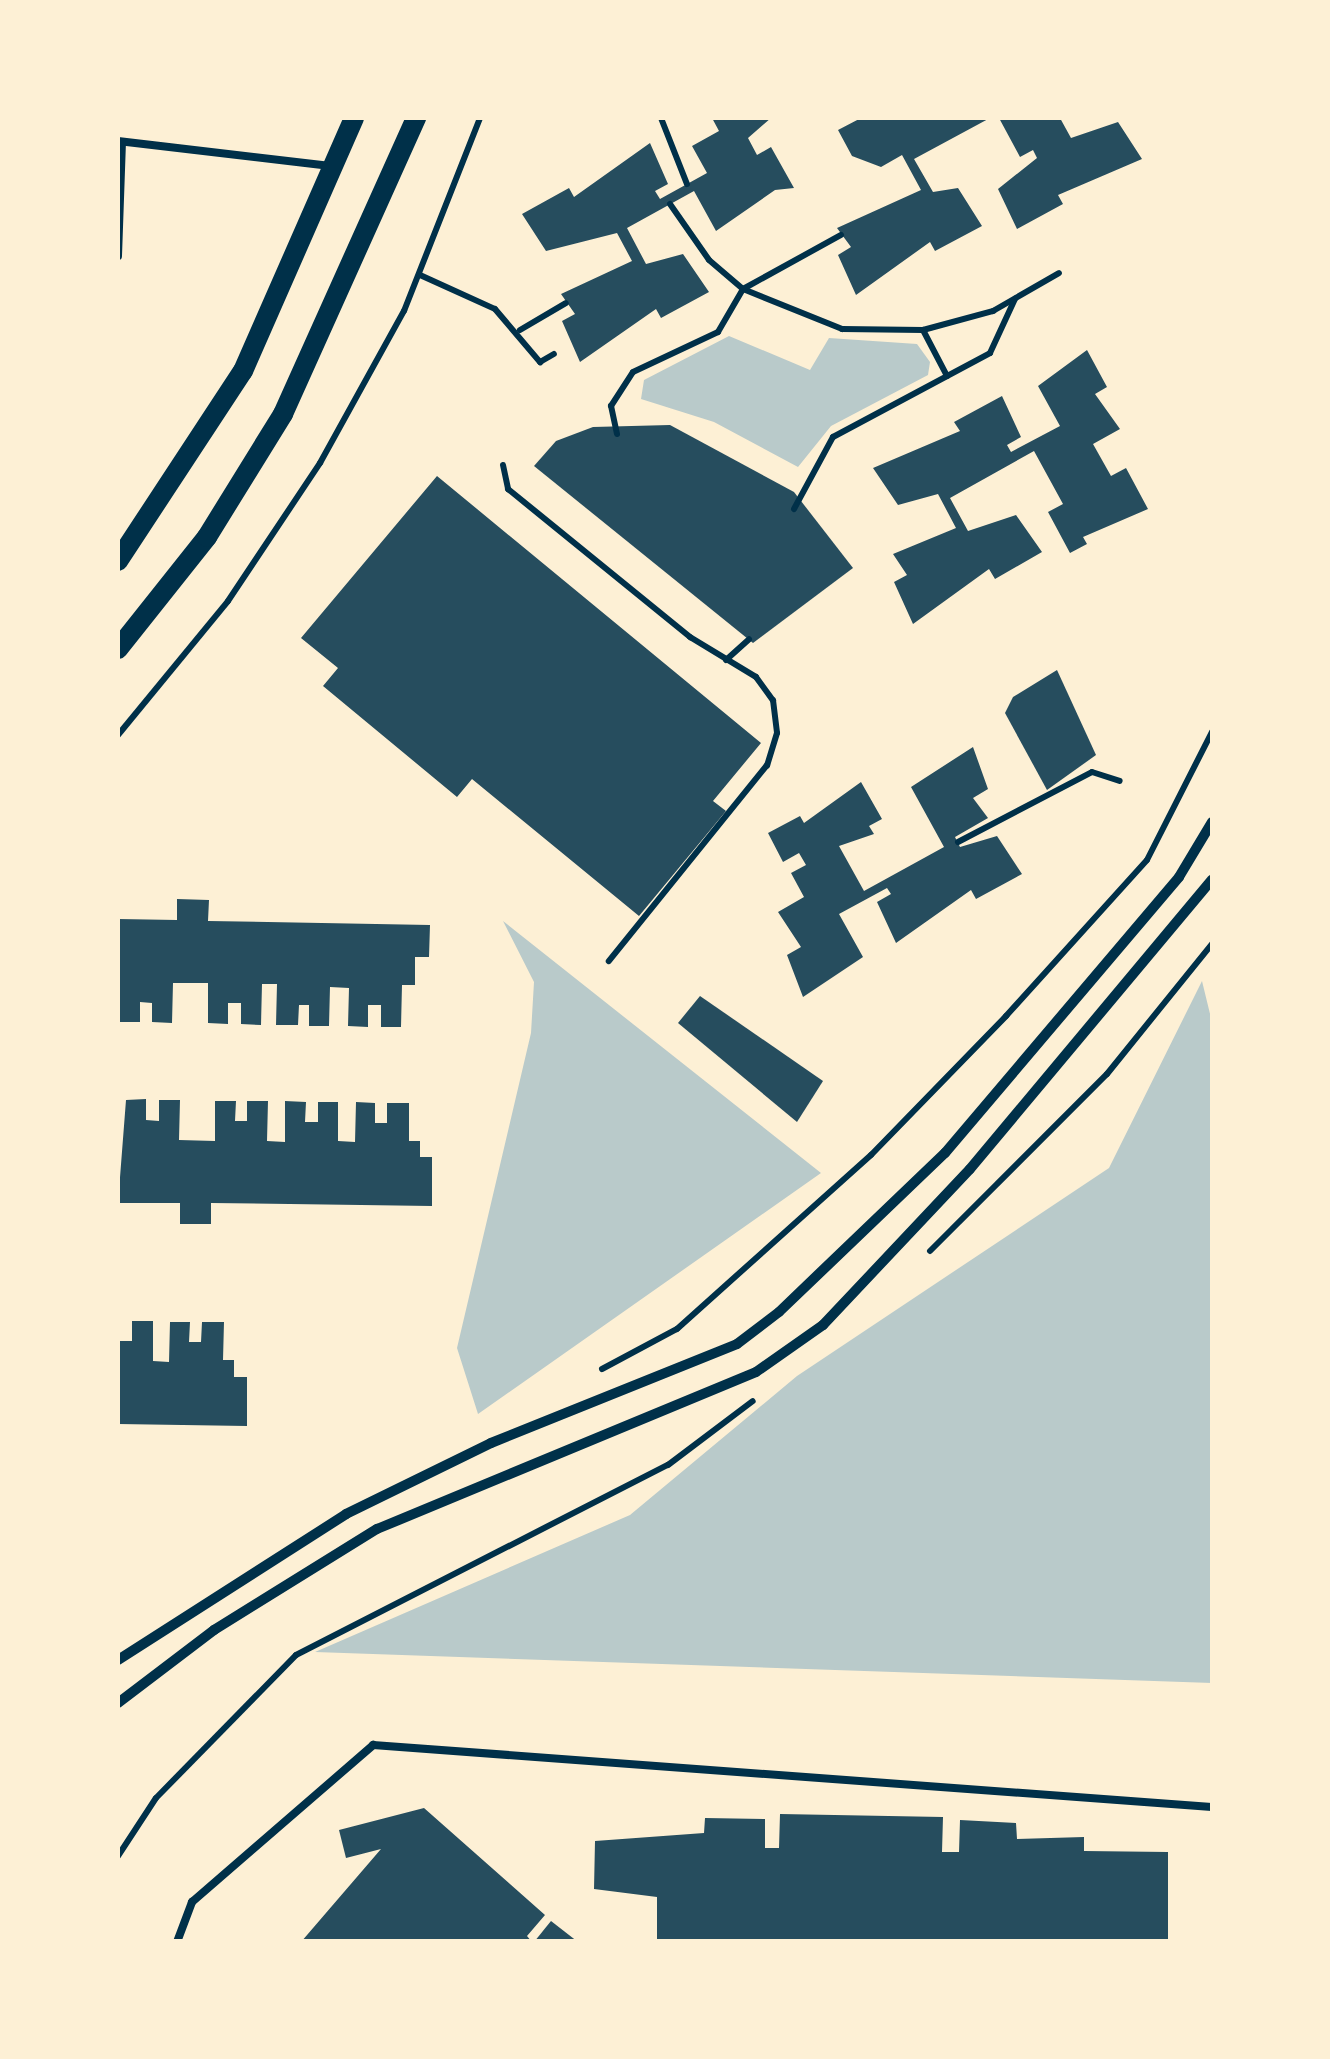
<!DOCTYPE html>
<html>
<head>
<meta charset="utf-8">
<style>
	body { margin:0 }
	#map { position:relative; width:1330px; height:2059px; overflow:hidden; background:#fdf0d5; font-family:Cabin,sans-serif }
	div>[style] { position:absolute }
	.green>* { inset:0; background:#b9caca }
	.building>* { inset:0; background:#264d5e }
	.path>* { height:6px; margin:-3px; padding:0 3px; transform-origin:3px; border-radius:3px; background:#003049 }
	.service>* { height:8px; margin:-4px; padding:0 4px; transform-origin:4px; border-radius:4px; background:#003049 }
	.minor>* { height:10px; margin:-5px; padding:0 5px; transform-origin:5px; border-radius:5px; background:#003049 }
	.secondary>* { height:20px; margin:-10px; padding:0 10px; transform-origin:10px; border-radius:10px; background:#003049 }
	span { translate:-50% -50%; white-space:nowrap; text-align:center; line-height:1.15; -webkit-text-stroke:8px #fdf0d5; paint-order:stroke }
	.frame { position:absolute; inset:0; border:120px solid #fdf0d5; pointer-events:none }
</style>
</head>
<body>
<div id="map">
	<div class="green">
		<div style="clip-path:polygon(729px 336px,810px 370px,829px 338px,917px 344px,930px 362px,928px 375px,831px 426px,798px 467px,714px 422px,641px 399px,644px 380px)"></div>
		<div style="clip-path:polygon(503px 921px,821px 1173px,478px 1414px,457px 1348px,531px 1033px,534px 982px)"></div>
		<div style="clip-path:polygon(1202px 981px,1212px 1022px,1212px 1683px,315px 1652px,630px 1515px,797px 1376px,1109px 1168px)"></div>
	</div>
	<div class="building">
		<div style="clip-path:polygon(712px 118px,771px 118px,748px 138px,757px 155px,771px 147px,794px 188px,775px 190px,716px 231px,694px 191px,627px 228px,646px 264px,683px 254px,709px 292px,661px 318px,656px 309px,580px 362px,562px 321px,575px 314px,561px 294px,632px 261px,617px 233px,546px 251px,522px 214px,569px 188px,574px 197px,650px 143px,668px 184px,655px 191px,660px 199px,707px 173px,692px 146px,719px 131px)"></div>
		<div style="clip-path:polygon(861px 118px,990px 118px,914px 159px,933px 192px,958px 188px,982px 226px,935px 251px,930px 242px,856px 295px,838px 255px,851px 247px,837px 228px,921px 190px,902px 155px,881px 167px,852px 156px,838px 130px)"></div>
		<div style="clip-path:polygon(999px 118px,1060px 118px,1071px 138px,1118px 122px,1142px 159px,1058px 195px,1063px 204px,1017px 229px,998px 189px,1037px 158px,1033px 150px,1020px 157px)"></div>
		<div style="clip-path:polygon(1087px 350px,1107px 387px,1095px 394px,1120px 429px,1093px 444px,1111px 476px,1126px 468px,1148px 509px,1083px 537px,1087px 544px,1070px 553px,1048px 512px,1063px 504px,1034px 451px,950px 498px,968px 531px,1016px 515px,1042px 552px,995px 579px,989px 569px,913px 624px,894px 582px,907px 575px,893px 554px,956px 528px,938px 494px,898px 505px,873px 468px,960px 431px,954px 422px,1002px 396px,1021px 437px,1007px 445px,1011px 452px,1060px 426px,1038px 386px)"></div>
		<div style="clip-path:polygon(670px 425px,794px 492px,853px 568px,753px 643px,534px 466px,556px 441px,593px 427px)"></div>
		<div style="clip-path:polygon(437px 476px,761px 743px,713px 801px,726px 811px,639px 916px,472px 779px,457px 797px,323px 686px,338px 668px,301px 638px)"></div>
		<div style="clip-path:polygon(1057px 670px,1096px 755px,1047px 790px,1005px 713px,1013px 697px)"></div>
		<div style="clip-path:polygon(973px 747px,988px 789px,973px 798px,988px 818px,955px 837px,960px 847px,997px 836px,1022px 874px,976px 899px,971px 890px,896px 943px,877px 902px,891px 894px,887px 888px,839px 914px,863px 957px,803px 997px,787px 955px,801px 947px,778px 912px,804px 897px,791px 873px,806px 865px,799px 853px,783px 862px,768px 833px,800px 816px,804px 823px,861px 782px,882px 819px,869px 826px,874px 834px,839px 846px,864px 891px,944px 847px,911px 787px)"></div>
		<div style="clip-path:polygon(177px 899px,209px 900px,208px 921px,430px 925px,429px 957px,415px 957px,415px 985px,402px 985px,401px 1027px,381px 1027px,381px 1005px,368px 1005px,368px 1027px,348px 1026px,349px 988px,330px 987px,329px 1026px,309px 1026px,309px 1005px,299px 1005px,298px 1025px,276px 1025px,277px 984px,262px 984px,261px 1025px,241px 1024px,241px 1003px,228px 1003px,228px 1024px,208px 1023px,208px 983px,173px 983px,172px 1023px,152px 1022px,152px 1003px,140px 1002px,140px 1022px,120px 1022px,118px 919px,177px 920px)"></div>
		<div style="clip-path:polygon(700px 996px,823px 1081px,797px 1122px,678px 1023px)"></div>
		<div style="clip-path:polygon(146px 1099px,146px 1120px,159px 1121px,159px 1100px,180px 1100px,179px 1140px,215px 1141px,215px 1101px,236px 1101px,235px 1121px,247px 1121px,247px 1101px,268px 1101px,267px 1141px,285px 1142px,285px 1101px,306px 1102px,305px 1122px,318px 1122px,318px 1102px,338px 1102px,338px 1141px,355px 1142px,356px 1102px,375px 1103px,375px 1123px,387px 1123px,387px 1103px,409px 1103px,409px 1141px,420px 1141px,420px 1157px,432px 1157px,432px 1206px,211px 1203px,211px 1224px,180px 1224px,180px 1203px,118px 1203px,126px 1100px)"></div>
		<div style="clip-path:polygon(132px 1321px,153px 1321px,153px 1361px,169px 1362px,170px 1322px,190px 1322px,189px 1342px,201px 1342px,202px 1322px,224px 1322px,223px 1360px,234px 1360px,234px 1377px,247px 1377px,247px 1426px,118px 1424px,118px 1341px,132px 1341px)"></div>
		<div style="clip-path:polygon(424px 1808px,545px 1915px,527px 1936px,532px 1942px,301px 1942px,381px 1849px,346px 1858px,339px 1830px)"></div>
		<div style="clip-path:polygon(780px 1814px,943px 1817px,942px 1852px,959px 1852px,960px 1820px,1016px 1823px,1017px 1839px,1084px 1837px,1084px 1851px,1168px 1852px,1168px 1942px,657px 1942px,657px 1897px,594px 1889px,595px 1841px,704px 1833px,705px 1818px,765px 1819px,765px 1848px,779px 1848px)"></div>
		<div style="clip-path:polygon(551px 1921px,578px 1942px,534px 1942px)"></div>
	</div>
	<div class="path">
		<div style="left:661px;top:118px;width:71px;rotate:68.5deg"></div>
		<div style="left:670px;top:204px;width:68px;rotate:55.1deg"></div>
		<div style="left:709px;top:260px;width:45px;rotate:40.5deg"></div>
		<div style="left:743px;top:289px;width:107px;rotate:22deg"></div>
		<div style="left:842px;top:329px;width:81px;rotate:0.7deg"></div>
		<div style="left:923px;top:330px;width:73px;rotate:-15.2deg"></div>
		<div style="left:993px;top:311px;width:76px;rotate:-29.9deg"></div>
		<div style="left:420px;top:275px;width:82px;rotate:24.4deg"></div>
		<div style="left:495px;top:309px;width:70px;rotate:49.7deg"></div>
		<div style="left:540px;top:362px;width:16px;rotate:-30deg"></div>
		<div style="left:520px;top:330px;width:53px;rotate:-30.4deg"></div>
		<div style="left:923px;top:330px;width:52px;rotate:62.4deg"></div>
		<div style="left:617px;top:434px;width:29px;rotate:-102deg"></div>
		<div style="left:611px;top:406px;width:40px;rotate:-57.1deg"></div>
		<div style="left:633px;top:372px;width:94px;rotate:-25.2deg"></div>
		<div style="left:718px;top:332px;width:50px;rotate:-59.8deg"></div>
		<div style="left:743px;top:289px;width:112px;rotate:-28.9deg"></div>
		<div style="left:503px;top:465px;width:25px;rotate:78deg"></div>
		<div style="left:508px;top:489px;width:235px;rotate:39.1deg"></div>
		<div style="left:690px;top:637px;width:77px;rotate:31.2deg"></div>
		<div style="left:756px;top:677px;width:29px;rotate:54deg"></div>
		<div style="left:773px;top:700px;width:33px;rotate:83deg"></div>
		<div style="left:777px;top:733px;width:34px;rotate:107deg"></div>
		<div style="left:767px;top:765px;width:252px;rotate:128.9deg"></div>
		<div style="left:794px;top:509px;width:82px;rotate:-61.6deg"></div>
		<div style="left:833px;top:437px;width:178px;rotate:-28.1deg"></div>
		<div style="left:990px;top:353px;width:60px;rotate:-65.2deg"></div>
		<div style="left:726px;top:660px;width:31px;rotate:-42deg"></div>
		<div style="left:118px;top:735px;width:173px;rotate:-50.6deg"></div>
		<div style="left:228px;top:601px;width:166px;rotate:-56.3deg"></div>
		<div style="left:320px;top:463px;width:174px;rotate:-61.1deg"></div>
		<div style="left:404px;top:311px;width:207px;rotate:-68.5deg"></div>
		<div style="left:958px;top:842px;width:151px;rotate:-27.6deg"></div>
		<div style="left:1092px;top:772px;width:29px;rotate:18deg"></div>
		<div style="left:930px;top:1251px;width:250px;rotate:-45deg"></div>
		<div style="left:1107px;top:1074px;width:167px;rotate:-51.1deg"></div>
		<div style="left:602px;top:1369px;width:85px;rotate:-28.1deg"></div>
		<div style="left:677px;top:1329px;width:261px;rotate:-41.9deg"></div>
		<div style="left:871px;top:1155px;width:194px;rotate:-45.8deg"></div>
		<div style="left:1006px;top:1016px;width:210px;rotate:-47.9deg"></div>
		<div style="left:1147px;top:860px;width:144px;rotate:-63.1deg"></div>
		<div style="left:118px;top:1856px;width:69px;rotate:-56.8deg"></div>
		<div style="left:156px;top:1798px;width:200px;rotate:-45.6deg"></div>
		<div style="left:296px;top:1655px;width:418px;rotate:-27.1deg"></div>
		<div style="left:668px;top:1465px;width:106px;rotate:-37deg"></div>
	</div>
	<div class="service">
		<div style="left:118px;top:141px;width:214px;rotate:6.7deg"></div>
		<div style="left:118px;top:256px;width:114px;rotate:-88deg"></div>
		<div style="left:177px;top:1942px;width:43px;rotate:-69.4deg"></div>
		<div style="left:192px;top:1902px;width:240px;rotate:-40.9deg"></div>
		<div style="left:373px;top:1745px;width:841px;rotate:4.23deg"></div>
	</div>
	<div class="minor">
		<div style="left:118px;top:1660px;width:271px;rotate:-32.6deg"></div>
		<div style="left:346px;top:1514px;width:161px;rotate:-26.1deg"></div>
		<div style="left:491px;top:1443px;width:265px;rotate:-21.9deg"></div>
		<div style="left:737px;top:1344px;width:53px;rotate:-37.3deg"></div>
		<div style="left:779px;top:1312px;width:230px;rotate:-43.8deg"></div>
		<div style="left:945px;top:1153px;width:362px;rotate:-49.7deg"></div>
		<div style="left:1179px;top:877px;width:64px;rotate:-59deg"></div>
		<div style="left:118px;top:1703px;width:121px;rotate:-37.2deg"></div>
		<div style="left:214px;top:1630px;width:192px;rotate:-31.8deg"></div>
		<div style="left:377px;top:1529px;width:410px;rotate:-22.5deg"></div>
		<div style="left:756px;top:1372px;width:82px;rotate:-35deg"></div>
		<div style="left:823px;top:1325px;width:214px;rotate:-46.7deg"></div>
		<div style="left:970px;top:1169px;width:377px;rotate:-50.1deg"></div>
	</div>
	<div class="secondary">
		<div style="left:118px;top:561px;width:227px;rotate:-56.7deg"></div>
		<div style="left:243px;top:371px;width:276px;rotate:-66.3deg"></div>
		<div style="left:118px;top:649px;width:143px;rotate:-51.5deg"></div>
		<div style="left:207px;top:537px;width:145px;rotate:-58.3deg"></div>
		<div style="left:283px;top:414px;width:325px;rotate:-65.8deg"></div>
	</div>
	<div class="frame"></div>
</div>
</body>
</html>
